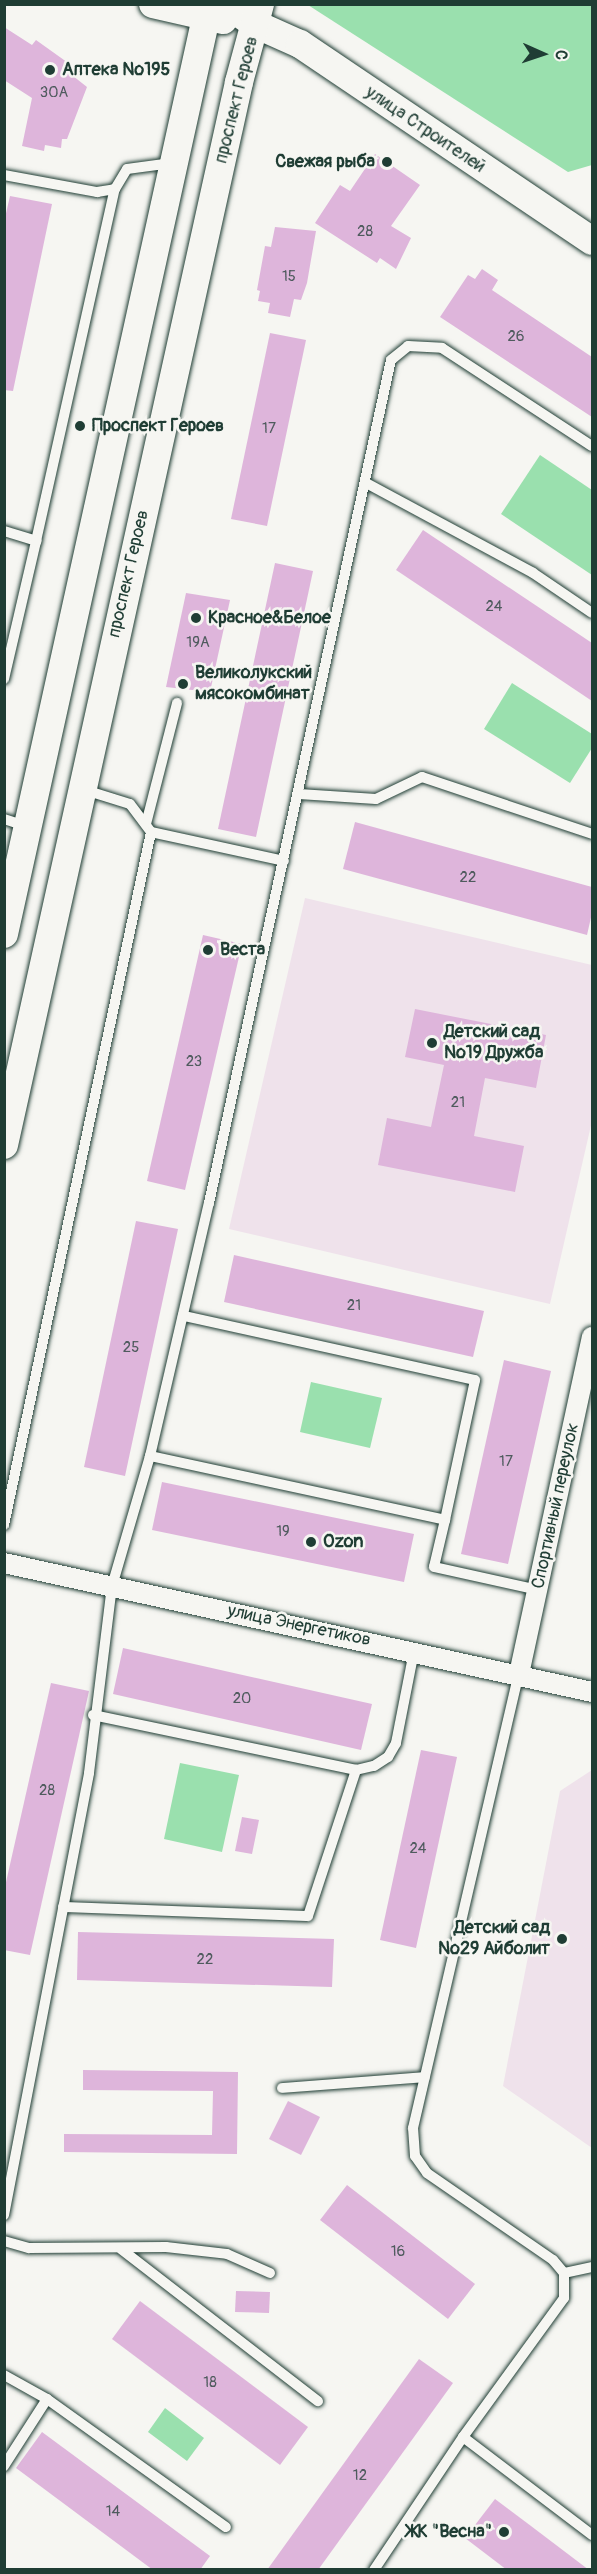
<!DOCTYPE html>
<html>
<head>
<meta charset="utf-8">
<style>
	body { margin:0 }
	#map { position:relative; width:597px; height:2574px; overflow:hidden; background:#f6f6f2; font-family:Pangolin,sans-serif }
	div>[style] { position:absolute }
	.built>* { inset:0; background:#efe2eb }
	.green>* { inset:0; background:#9ae0ae }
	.building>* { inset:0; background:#deb5db }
	.roads { filter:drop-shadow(0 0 2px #1f3d34) drop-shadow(0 0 2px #1f3d34) }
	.lane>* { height:10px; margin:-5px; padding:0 5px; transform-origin:5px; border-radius:5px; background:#f6f6f2 }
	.street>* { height:20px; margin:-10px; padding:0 10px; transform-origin:10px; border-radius:10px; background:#f6f6f2 }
	.secondary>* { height:28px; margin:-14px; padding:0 14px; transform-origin:14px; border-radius:14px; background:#f6f6f2 }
	.dots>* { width:16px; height:16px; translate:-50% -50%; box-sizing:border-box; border:3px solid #f6f6f2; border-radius:50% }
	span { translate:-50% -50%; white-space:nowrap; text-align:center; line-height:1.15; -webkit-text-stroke:5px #f6f6f2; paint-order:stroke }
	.number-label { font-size:15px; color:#4f5b5e }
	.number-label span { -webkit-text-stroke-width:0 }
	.poi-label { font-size:18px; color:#1f3d34; font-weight:700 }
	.left { translate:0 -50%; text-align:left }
	.right { translate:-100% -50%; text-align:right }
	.street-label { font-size:18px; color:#1f3d34 }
	.frame { position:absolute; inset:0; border:6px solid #1f3d34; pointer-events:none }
	.north { position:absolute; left:513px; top:24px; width:60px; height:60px; -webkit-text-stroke:4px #f6f6f2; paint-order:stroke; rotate:93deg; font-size:16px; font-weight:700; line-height:24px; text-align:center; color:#1f3d34 }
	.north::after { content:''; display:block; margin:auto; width:21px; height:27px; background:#1f3d34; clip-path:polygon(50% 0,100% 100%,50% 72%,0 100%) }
</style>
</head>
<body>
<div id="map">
	<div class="built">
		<div style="clip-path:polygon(305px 898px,592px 965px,592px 1121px,550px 1304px,229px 1229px)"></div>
		<div style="clip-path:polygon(592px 1770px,592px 2148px,503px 2086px,560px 1791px)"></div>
	</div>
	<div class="green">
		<div style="clip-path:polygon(308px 5px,592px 5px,592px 165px,568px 172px)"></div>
		<div style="clip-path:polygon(540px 455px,592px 490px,592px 575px,501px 514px)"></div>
		<div style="clip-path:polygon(512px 683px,592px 734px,592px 748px,570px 783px,484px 729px)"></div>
		<div style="clip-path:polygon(311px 1382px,382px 1398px,370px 1448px,300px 1432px)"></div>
		<div style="clip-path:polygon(180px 1763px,239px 1775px,222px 1852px,164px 1839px)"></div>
		<div style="clip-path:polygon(165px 2408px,204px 2438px,187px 2461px,148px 2432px)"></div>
	</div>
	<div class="building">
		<div style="clip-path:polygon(4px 27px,32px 45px,36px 40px,71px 65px,68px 72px,87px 87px,67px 139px,62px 139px,61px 148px,45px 145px,44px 151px,22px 146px,32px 98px,4px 80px)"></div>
		<div style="clip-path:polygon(375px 154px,420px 185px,391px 226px,411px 238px,396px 269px,380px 258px,377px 263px,315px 223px,340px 185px,350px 191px)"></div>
		<div style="clip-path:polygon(10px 196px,52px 204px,13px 391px,4px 390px,4px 222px)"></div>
		<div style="clip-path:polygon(275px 227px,316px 231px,307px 283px,301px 300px,294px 299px,290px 317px,268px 313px,270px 303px,258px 301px,260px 291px,257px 290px,265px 246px,271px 247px)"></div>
		<div style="clip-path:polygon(482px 269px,498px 280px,492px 290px,592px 357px,592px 417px,440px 317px,468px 275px,475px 279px)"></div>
		<div style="clip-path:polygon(270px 333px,306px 340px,267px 526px,231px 519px)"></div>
		<div style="clip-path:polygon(423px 530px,592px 643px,592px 701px,396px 570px)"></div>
		<div style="clip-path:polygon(275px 563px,313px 571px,256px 837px,218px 829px)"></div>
		<div style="clip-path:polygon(186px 593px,230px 600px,210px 692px,166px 687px)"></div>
		<div style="clip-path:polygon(355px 822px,592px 887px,592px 913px,587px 935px,343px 869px)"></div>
		<div style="clip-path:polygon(203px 935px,242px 944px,185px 1190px,147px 1181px)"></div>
		<div style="clip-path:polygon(415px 1009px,546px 1035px,536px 1088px,485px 1078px,474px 1136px,524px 1146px,515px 1192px,378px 1165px,387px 1118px,431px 1127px,444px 1065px,405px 1057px)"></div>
		<div style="clip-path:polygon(136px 1221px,178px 1229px,125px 1476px,84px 1467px)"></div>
		<div style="clip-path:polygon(234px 1255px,484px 1311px,473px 1357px,224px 1302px)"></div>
		<div style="clip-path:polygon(504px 1360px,551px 1371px,508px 1564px,461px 1554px)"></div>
		<div style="clip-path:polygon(162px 1482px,414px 1534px,404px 1582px,152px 1530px)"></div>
		<div style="clip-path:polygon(123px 1648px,372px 1704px,361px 1750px,113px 1694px)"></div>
		<div style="clip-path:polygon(51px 1683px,89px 1691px,30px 1955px,4px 1950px,4px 1891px)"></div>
		<div style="clip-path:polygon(421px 1750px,457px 1757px,416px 1948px,380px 1940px)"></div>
		<div style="clip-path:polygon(242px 1817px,259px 1820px,252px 1854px,235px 1851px)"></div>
		<div style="clip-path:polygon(78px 1932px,334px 1939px,332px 1987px,77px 1980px)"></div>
		<div style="clip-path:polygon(83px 2070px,238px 2072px,237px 2154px,64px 2152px,64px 2134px,212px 2135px,213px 2091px,83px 2090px)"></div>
		<div style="clip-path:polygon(288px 2101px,320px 2117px,301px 2155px,269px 2139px)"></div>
		<div style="clip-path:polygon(347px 2185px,475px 2284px,448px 2319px,320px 2220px)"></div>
		<div style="clip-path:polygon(236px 2291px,270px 2292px,269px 2313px,235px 2312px)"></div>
		<div style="clip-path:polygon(140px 2301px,308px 2427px,280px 2465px,112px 2339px)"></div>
		<div style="clip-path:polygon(419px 2359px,453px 2383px,318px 2570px,267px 2570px)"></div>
		<div style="clip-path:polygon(42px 2432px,210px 2556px,200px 2570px,153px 2570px,16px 2468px)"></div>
		<div style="clip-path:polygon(495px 2499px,531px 2526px,589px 2570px,507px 2570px,465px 2538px)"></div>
	</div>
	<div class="roads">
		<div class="lane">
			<div style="left:4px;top:175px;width:95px;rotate:10.4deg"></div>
			<div style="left:97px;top:192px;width:18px;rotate:-9deg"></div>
			<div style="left:115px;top:189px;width:23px;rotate:-59deg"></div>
			<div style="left:127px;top:169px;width:45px;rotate:-7.6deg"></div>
			<div style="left:368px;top:484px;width:187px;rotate:28.3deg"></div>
			<div style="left:533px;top:573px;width:71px;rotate:34.1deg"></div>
			<div style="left:4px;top:531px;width:34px;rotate:17deg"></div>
			<div style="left:36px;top:541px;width:361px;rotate:-77.4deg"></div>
			<div style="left:4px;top:679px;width:142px;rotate:-76.9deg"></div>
			<div style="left:85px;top:790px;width:47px;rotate:17.3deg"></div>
			<div style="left:130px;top:804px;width:35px;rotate:53deg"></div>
			<div style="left:151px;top:832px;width:136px;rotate:12.3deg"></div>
			<div style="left:299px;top:794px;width:77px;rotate:3.7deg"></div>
			<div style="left:376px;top:799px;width:51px;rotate:-25.6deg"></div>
			<div style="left:422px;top:777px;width:179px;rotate:18.5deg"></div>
			<div style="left:4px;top:819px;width:25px;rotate:18deg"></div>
			<div style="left:146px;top:824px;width:125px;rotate:-75.6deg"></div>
			<div style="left:150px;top:1456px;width:302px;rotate:12.2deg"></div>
			<div style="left:445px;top:1520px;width:143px;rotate:-77.9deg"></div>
			<div style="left:475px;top:1380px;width:299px;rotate:-167.6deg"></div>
			<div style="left:445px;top:1520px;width:48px;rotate:103.2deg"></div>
			<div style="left:434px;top:1567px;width:107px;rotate:12.5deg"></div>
			<div style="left:4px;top:1525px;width:708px;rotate:-78.02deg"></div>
			<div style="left:93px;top:1715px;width:269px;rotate:11.8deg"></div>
			<div style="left:356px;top:1770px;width:18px;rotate:-13deg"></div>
			<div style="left:374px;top:1766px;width:17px;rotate:-33deg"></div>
			<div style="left:388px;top:1757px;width:16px;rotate:-60deg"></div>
			<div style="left:396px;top:1743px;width:94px;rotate:-78.9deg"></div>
			<div style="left:63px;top:1907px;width:245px;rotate:2.1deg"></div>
			<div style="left:308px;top:1916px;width:154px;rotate:-71.8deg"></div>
			<div style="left:282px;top:2088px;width:143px;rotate:-4.4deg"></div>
			<div style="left:4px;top:2215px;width:450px;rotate:-79.1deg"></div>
			<div style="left:89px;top:1773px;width:188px;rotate:-83deg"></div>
			<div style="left:112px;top:1586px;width:135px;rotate:-73.7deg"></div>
			<div style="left:150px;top:1456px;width:260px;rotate:-76.9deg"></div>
			<div style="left:209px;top:1203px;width:862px;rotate:-77.82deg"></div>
			<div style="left:391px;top:360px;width:22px;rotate:-39deg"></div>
			<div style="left:408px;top:346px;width:34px;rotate:3deg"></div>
			<div style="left:442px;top:348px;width:179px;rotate:33.2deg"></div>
			<div style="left:4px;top:2241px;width:26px;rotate:16deg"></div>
			<div style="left:29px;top:2248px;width:137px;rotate:-0.4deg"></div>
			<div style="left:166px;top:2247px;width:61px;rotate:6.5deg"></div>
			<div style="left:227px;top:2254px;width:47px;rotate:23.8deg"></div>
			<div style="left:121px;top:2249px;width:249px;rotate:37.7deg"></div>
			<div style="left:564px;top:2273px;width:29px;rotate:-12deg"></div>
			<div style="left:4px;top:2375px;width:49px;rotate:29.2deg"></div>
			<div style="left:47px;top:2399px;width:80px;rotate:122.7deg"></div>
			<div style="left:47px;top:2399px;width:220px;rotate:35.6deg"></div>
			<div style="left:463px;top:2437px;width:162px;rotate:37.2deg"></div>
			<div style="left:374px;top:2570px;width:160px;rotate:-56.2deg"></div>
			<div style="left:463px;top:2437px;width:172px;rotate:-54deg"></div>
			<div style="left:564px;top:2298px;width:25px;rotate:-90deg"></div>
			<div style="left:564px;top:2273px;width:17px;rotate:-130deg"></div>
			<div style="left:553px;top:2260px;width:153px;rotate:-145.4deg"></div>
			<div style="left:427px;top:2173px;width:21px;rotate:-125deg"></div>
			<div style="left:415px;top:2156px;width:28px;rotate:-94deg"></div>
			<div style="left:413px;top:2128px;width:466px;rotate:-76.9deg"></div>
		</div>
		<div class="street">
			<div style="left:4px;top:1563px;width:602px;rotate:12.37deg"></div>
			<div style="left:519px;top:1674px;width:345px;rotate:-77.8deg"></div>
		</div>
		<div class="secondary">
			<div style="left:153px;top:4px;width:72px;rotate:12.9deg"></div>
			<div style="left:226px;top:4px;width:35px;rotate:35deg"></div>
			<div style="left:255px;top:24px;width:49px;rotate:24deg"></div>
			<div style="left:300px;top:44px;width:352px;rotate:34deg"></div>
			<div style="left:4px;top:934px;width:952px;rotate:-77.57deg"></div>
			<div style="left:4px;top:1145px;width:1089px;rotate:-77.53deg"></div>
			<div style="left:239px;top:82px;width:81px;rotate:-74.9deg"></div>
		</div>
	</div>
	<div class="dots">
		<div style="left:50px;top:70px;background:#1f3d34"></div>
		<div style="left:387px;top:162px;background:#1f3d34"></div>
		<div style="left:80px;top:426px;background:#1f3d34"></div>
		<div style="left:196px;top:618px;background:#1f3d34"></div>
		<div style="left:183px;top:684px;background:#1f3d34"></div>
		<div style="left:208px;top:950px;background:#1f3d34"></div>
		<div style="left:432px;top:1043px;background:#1f3d34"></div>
		<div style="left:311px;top:1542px;background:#1f3d34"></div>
		<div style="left:562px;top:1939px;background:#1f3d34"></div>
		<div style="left:504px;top:2532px;background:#1f3d34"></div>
	</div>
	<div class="number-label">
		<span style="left:54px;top:93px">30А</span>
		<span style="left:365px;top:232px">28</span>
		<span style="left:289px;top:277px">15</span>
		<span style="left:516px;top:337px">26</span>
		<span style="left:269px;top:429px">17</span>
		<span style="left:494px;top:607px">24</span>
		<span style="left:198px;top:643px">19А</span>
		<span style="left:468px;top:878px">22</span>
		<span style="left:194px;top:1062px">23</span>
		<span style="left:458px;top:1103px">21</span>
		<span style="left:354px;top:1306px">21</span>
		<span style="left:131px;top:1348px">25</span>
		<span style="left:506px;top:1462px">17</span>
		<span style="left:283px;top:1532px">19</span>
		<span style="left:242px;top:1699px">20</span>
		<span style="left:47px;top:1791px">28</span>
		<span style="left:418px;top:1849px">24</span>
		<span style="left:205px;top:1960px">22</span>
		<span style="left:398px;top:2252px">16</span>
		<span style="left:210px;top:2383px">18</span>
		<span style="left:360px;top:2476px">12</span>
		<span style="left:113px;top:2512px">14</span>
	</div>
	<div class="poi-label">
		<span class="left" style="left:62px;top:70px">Аптека №195</span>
		<span class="right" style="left:375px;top:162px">Свежая рыба</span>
		<span class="left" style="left:92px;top:426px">Проспект Героев</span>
		<span class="left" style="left:208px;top:618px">Красное&amp;Белое</span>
		<span class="left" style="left:195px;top:684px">Великолукский<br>мясокомбинат</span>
		<span class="left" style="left:220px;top:950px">Веста</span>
		<span class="left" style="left:444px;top:1043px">Детский сад<br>№19 Дружба</span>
		<span class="left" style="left:323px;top:1542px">Ozon</span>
		<span class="right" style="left:550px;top:1939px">Детский сад<br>№29 Айболит</span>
		<span class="right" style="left:492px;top:2532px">ЖК "Весна"</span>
	</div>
	<div class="street-label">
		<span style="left:237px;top:100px;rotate:-76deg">проспект Героев</span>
		<span style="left:425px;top:130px;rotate:34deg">улица Строителей</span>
		<span style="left:129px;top:574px;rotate:-77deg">проспект Героев</span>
		<span style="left:556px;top:1506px;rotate:-78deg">Спортивный переулок</span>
		<span style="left:299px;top:1626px;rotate:12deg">улица Энергетиков</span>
	</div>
	<div class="frame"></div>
	<div class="north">С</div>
</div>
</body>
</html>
